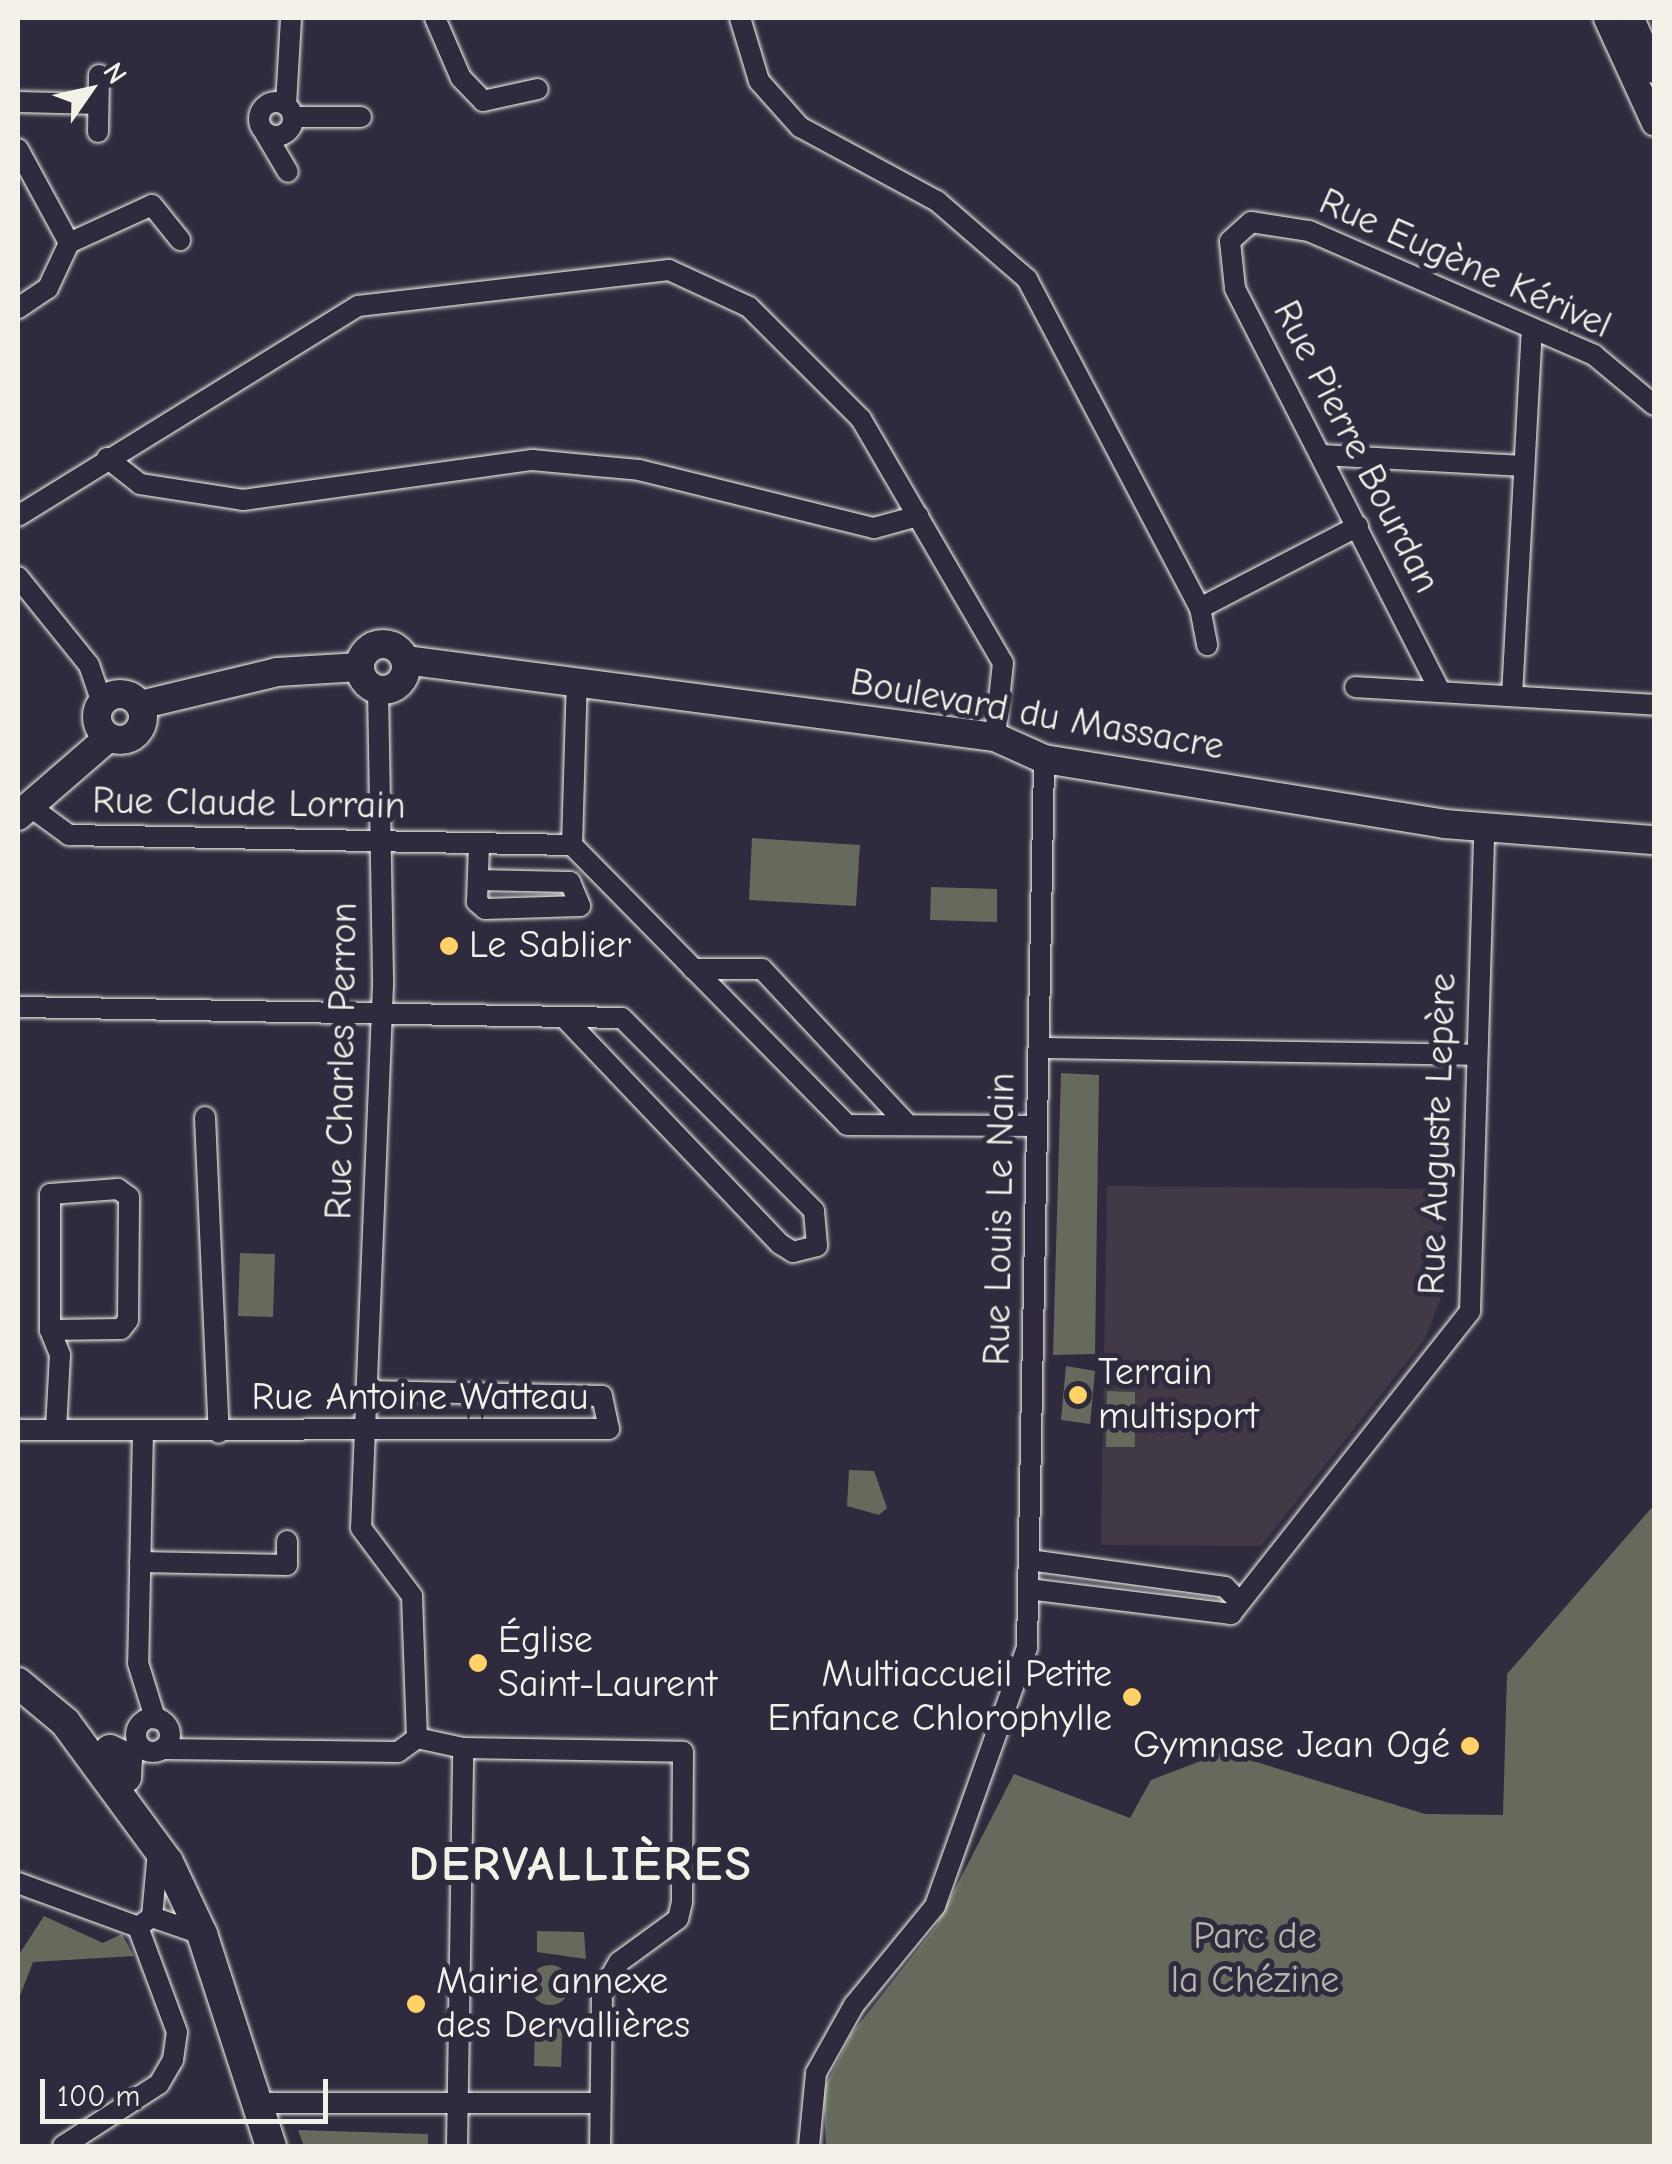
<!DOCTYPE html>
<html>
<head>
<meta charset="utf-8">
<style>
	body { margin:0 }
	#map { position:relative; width:1672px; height:2164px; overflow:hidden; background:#2f2a3d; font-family:"Comic Neue",sans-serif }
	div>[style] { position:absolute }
	.built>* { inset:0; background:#413a46 }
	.green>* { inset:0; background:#656a5c }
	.round { border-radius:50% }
	.roads { filter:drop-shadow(0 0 2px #f4f1e8) drop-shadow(0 0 2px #f4f1e8) }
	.minor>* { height:20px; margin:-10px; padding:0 10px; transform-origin:10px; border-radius:10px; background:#2f2a3d }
	.minor>.ring { margin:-10px; padding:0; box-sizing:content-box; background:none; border:20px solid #2f2a3d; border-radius:50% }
	.tertiary>* { height:25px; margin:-12.5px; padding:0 12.5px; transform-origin:12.5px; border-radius:12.5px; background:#2f2a3d }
	.secondary>* { height:28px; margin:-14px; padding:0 14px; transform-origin:14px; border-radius:14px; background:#2f2a3d }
	.secondary>.ring { margin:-14px; padding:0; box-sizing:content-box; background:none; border:28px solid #2f2a3d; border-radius:50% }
	.primary>* { height:30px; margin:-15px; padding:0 15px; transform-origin:15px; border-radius:15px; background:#2f2a3d }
	.dots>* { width:28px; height:28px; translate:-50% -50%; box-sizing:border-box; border:5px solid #2f2a3d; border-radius:50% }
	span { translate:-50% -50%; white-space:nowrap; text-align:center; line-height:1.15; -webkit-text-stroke:10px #2f2a3d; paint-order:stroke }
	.street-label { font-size:38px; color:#f4f1e8 }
	.poi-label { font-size:38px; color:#f4f1e8 }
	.left { translate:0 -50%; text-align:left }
	.right { translate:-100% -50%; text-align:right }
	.park-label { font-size:38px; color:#b4b4a9 }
	.district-label { font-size:48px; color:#f4f1e8; font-weight:700; letter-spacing:2.5px }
	.frame { position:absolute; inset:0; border:20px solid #f4f1e8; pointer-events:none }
	.north { position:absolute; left:40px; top:40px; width:100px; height:100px; -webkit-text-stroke:8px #2f2a3d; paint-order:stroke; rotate:56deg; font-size:28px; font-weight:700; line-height:40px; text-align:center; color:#f4f1e8 }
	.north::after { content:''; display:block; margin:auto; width:35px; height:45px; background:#f4f1e8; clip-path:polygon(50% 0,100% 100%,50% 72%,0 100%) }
	.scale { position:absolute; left:40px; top:2079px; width:288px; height:45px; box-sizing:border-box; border:5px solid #f4f1e8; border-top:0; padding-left:12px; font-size:30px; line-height:35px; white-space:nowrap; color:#f4f1e8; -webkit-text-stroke:8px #2f2a3d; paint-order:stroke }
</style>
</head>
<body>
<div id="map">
	<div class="built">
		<div style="clip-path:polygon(1107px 1186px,1444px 1189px,1441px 1298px,1425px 1339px,1261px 1546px,1101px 1545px)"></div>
	</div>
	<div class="green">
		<div style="clip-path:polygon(752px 838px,860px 845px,856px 906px,749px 900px)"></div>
		<div style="clip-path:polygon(931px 887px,997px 889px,997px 922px,930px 920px)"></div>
		<div style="clip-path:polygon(1061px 1073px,1099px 1075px,1095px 1354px,1053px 1355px)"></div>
		<div style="clip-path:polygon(240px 1253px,275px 1254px,273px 1317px,238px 1316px)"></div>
		<div style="clip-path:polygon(1066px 1366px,1095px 1371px,1090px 1424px,1061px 1420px)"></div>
		<div style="clip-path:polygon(1107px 1391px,1135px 1392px,1135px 1447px,1106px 1447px)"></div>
		<div style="clip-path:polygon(849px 1470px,874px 1471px,887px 1508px,879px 1515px,847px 1506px)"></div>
		<div style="clip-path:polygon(1654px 1505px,1654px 2146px,826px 2146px,823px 2090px,852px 2033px,936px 1926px,1014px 1774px,1130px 1818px,1151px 1780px,1224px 1752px,1425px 1814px,1503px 1815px,1507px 1674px)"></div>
		<div style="clip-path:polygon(44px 1916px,103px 1943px,122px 1934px,134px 1956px,33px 1962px,18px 2001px,18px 1956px)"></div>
		<div style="clip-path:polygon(537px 1931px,584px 1932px,586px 1959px,537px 1952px)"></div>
		<div class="round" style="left:530px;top:1965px;width:40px;height:40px"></div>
		<div style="clip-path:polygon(563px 2019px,561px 2067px,534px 2066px,535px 2023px)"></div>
		<div style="clip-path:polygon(298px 2130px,428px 2134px,428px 2146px,304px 2146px)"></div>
	</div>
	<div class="roads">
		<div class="minor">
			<div style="left:435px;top:18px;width:65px;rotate:66.6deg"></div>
			<div style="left:461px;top:78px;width:32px;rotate:46deg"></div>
			<div style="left:483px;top:101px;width:56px;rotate:-12.3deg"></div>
			<div style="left:740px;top:18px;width:66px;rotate:73.2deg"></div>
			<div style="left:759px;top:81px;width:62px;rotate:48.3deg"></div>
			<div style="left:800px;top:127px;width:156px;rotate:28.4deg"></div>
			<div style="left:937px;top:201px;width:119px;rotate:40.9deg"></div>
			<div style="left:1027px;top:279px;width:372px;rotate:62.3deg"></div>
			<div style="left:1200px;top:608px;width:178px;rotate:-27.4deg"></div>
			<div class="ring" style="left:259px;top:102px;width:14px;height:14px"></div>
			<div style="left:18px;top:102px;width:80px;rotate:1.4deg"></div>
			<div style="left:286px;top:105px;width:87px;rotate:-86.7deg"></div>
			<div style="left:293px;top:117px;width:68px"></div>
			<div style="left:98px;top:132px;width:57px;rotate:-89deg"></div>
			<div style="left:265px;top:133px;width:45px;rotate:59.5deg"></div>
			<div style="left:18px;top:149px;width:107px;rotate:61.5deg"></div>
			<div style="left:69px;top:243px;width:50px;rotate:115deg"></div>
			<div style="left:48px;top:288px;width:36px;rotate:146deg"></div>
			<div style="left:69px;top:243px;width:91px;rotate:-24.6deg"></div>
			<div style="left:152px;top:205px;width:45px;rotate:51.3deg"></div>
			<div style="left:1322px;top:455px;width:201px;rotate:3.1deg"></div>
			<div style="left:107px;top:458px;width:42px;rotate:38.2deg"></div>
			<div style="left:140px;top:484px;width:104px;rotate:8.8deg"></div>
			<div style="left:243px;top:500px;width:292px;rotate:-7.9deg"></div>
			<div style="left:532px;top:460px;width:107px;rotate:5.3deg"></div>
			<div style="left:639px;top:470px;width:242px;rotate:13.9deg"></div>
			<div style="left:874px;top:528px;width:46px;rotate:-15.3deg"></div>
			<div style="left:18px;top:516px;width:400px;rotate:-31.7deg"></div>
			<div style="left:358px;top:306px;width:313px;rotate:-6.6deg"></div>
			<div style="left:669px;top:270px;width:88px;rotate:24.8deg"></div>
			<div style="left:749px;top:307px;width:158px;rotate:45deg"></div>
			<div style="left:861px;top:419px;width:282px;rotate:59.8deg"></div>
			<div style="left:1003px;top:663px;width:74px;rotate:96.2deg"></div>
			<div style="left:18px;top:577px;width:113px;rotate:51.1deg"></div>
			<div style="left:89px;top:665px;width:39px;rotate:71deg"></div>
			<div style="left:1200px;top:608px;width:38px;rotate:79deg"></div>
			<div style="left:1355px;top:687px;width:300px;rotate:3.4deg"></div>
			<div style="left:378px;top:690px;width:295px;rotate:89deg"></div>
			<div style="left:383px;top:985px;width:543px;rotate:92.32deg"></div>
			<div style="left:361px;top:1528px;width:85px;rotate:53.1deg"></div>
			<div style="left:412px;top:1596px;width:142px;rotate:88deg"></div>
			<div style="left:417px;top:1738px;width:47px;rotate:12.3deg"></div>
			<div style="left:463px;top:1748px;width:220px;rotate:1deg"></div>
			<div style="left:683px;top:1752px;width:150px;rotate:90.4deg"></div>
			<div style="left:682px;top:1902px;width:17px;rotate:103deg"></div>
			<div style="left:678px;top:1919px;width:73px;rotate:143.9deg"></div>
			<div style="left:619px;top:1962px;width:34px;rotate:120deg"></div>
			<div style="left:602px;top:1991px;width:155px;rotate:90.7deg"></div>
			<div style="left:1440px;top:691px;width:452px;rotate:-117deg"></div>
			<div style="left:1235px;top:288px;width:47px;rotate:-96.1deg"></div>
			<div style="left:1230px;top:241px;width:28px;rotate:-42deg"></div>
			<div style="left:1251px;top:222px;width:59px;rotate:8.8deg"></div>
			<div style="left:1309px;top:231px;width:311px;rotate:23.5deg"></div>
			<div style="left:1594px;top:355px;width:78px;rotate:39.8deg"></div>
			<div style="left:1512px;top:696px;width:367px;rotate:-86.9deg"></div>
			<div style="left:28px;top:805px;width:51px;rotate:36.2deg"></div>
			<div style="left:69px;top:835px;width:503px;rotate:1.14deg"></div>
			<div style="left:572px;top:845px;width:392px;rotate:45.5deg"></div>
			<div style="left:847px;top:1125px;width:190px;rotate:0.3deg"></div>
			<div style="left:572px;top:845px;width:164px;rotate:-88.3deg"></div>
			<div style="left:478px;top:880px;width:92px;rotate:1.2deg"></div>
			<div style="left:570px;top:882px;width:26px;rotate:67deg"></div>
			<div style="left:580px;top:906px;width:95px;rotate:178.2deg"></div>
			<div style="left:485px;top:909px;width:11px;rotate:-139deg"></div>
			<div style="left:477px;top:902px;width:58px;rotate:-88deg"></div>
			<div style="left:693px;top:969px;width:69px"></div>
			<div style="left:762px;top:969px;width:211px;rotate:46.9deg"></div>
			<div style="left:18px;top:1007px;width:604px;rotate:1.04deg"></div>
			<div style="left:622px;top:1018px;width:272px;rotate:45.1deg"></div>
			<div style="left:814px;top:1211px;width:35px;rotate:85deg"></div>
			<div style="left:817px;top:1246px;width:25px;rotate:166deg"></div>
			<div style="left:793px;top:1252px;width:15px;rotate:-148deg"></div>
			<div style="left:780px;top:1244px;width:311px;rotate:-133.6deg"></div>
			<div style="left:1040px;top:1048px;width:437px;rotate:0.9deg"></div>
			<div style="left:205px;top:1117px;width:316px;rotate:87.5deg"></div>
			<div style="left:50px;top:1330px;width:71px;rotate:-0.8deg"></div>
			<div style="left:121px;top:1329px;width:11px;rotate:-52deg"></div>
			<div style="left:128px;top:1320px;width:123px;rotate:-89.5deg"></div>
			<div style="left:129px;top:1197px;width:14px;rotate:-144deg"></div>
			<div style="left:118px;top:1189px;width:68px;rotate:175.8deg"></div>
			<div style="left:50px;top:1194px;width:136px;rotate:90deg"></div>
			<div style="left:50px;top:1330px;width:27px;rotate:68deg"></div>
			<div style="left:60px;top:1355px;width:75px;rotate:93.1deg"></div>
			<div style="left:18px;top:1430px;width:591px;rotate:-0.1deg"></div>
			<div style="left:609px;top:1429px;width:34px;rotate:-102deg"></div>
			<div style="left:602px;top:1396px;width:235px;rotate:-178.8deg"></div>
			<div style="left:143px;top:1432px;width:231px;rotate:91.2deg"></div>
			<div style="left:138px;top:1663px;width:58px;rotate:72.8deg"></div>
			<div style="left:1029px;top:1560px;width:198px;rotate:7.8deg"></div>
			<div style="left:1225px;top:1587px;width:16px;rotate:45deg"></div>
			<div style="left:140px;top:1562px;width:147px;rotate:1.2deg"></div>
			<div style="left:287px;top:1565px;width:24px;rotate:-90deg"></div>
			<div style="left:1028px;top:1589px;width:205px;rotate:7deg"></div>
			<div style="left:1231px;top:1614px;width:386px;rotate:-51.7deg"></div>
			<div style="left:1470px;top:1311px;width:482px;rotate:-88.3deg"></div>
			<div class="ring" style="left:136px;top:1718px;width:14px;height:14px"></div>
			<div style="left:162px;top:1749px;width:236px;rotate:0.7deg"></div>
			<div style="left:398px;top:1752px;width:24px;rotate:-36deg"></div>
			<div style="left:18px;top:1883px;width:128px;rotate:20.1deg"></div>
			<div style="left:152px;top:1917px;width:52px;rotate:19.1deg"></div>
			<div style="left:138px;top:1927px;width:17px;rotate:-36deg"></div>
			<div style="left:152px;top:1917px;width:66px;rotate:-84.8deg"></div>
			<div style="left:257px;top:2103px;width:343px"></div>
			<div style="left:63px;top:2146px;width:114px;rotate:-32.9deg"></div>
			<div style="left:159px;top:2084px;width:28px;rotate:-60deg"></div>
			<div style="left:173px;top:2060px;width:28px;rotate:-82deg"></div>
			<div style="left:177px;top:2032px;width:112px;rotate:-110.4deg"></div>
			<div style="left:457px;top:2146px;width:398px;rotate:-89.1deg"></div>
			<div style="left:809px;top:2146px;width:73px;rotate:-84.5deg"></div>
			<div style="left:816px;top:2073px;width:78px;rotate:-60.8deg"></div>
			<div style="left:854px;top:2005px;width:128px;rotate:-50.7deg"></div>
			<div style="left:935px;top:1906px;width:274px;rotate:-70.4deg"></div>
			<div style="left:1027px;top:1648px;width:889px;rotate:-88.9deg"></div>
		</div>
		<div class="tertiary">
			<div style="left:1606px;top:18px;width:115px;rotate:65.4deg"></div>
			<div style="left:1631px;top:18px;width:57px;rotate:66.1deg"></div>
		</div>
		<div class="secondary">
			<div class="ring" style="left:360px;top:644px;width:18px;height:18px"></div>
			<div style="left:405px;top:660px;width:595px;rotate:7.44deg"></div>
			<div style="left:995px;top:737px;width:54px;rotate:24.2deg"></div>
			<div style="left:1044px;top:759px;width:406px;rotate:9.2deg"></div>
			<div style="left:1445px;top:824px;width:210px;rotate:4.4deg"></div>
			<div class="ring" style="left:97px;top:694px;width:18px;height:18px"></div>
			<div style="left:140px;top:705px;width:141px;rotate:-13.5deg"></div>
			<div style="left:277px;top:672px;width:83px;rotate:-3.4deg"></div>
			<div style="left:18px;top:816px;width:119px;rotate:-40.9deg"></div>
		</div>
		<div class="primary">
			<div style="left:18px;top:1683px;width:61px;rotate:39.7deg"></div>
			<div style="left:65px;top:1722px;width:174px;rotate:53.7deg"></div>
			<div style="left:168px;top:1862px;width:80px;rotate:64.7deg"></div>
			<div style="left:202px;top:1934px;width:223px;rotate:72deg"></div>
			<div style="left:97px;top:1763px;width:18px;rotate:-45deg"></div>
			<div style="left:110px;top:1750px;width:19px;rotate:25deg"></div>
			<div style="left:127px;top:1758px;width:19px;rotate:93deg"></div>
			<div style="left:126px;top:1777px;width:17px;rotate:163deg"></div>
		</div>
	</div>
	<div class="dots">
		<div style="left:449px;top:946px;background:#ffd166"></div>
		<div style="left:1078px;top:1395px;background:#ffd166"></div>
		<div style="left:478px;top:1663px;background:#ffd166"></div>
		<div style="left:1132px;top:1697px;background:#ffd166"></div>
		<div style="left:1470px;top:1746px;background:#ffd166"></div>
		<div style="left:416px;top:2004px;background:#ffd166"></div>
	</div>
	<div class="street-label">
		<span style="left:1465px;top:264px;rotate:24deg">Rue Eugène Kérivel</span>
		<span style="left:1356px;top:447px;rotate:63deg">Rue Pierre Bourdan</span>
		<span style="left:1037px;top:715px;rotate:10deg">Boulevard du Massacre</span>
		<span style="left:249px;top:804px;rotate:1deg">Rue Claude Lorrain</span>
		<span style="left:342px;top:1061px;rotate:-89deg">Rue Charles Perron</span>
		<span style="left:1438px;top:1134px;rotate:-88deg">Rue Auguste Lepère</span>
		<span style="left:1000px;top:1219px;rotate:-89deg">Rue Louis Le Nain</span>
		<span style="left:420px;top:1398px">Rue Antoine Watteau</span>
	</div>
	<div class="poi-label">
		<span class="left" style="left:469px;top:946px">Le Sablier</span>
		<span class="left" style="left:1098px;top:1395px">Terrain<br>multisport</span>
		<span class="left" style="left:498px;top:1663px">Église<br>Saint-Laurent</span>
		<span class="right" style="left:1112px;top:1697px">Multiaccueil Petite<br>Enfance Chlorophylle</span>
		<span class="right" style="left:1450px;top:1746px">Gymnase Jean Ogé</span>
		<span class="left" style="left:436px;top:2004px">Mairie annexe<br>des Dervallières</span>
	</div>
	<div class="park-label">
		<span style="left:1255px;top:1959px">Parc de<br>la Chézine</span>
	</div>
	<div class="district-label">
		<span style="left:581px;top:1865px">DERVALLIÈRES</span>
	</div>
	<div class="frame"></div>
	<div class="north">N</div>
	<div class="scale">100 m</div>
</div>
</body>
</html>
